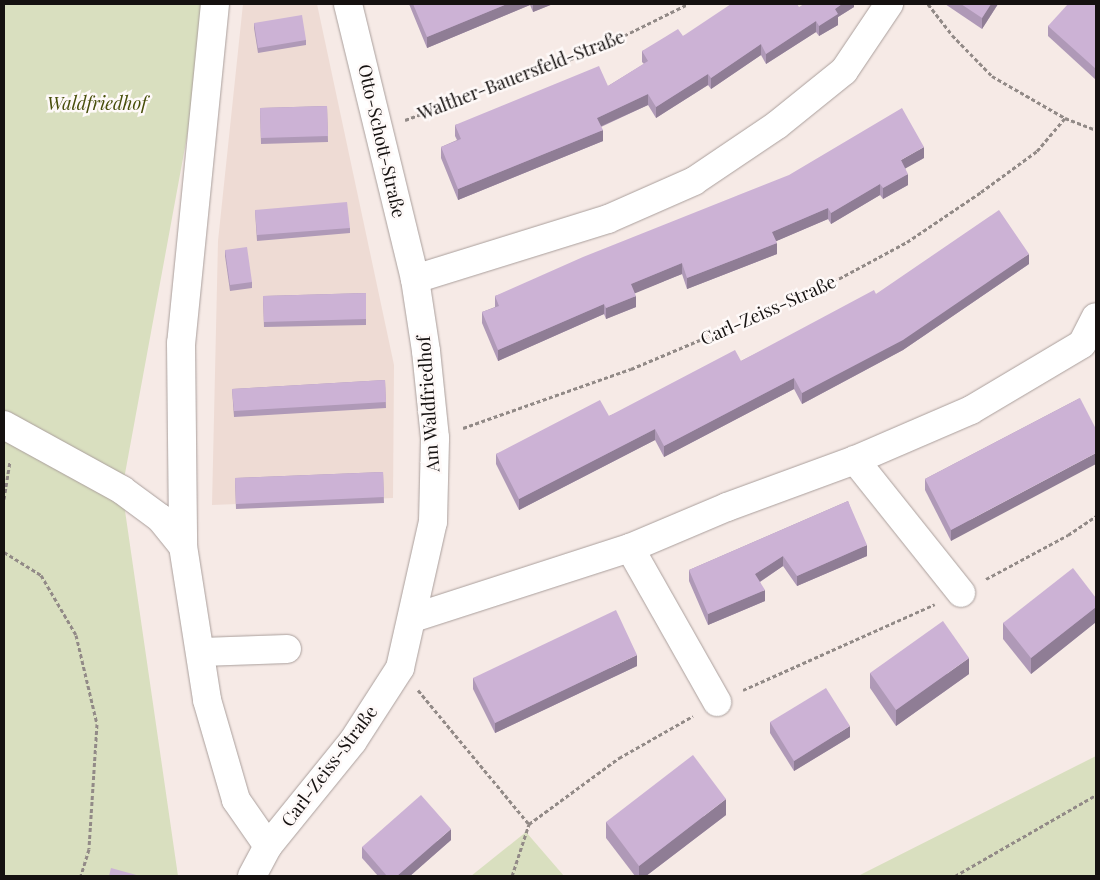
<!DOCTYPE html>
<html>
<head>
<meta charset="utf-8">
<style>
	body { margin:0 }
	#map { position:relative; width:1100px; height:880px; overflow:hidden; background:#f6eae6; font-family:"Playfair Display",serif }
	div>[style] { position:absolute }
	.built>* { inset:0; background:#eedbd4 }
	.green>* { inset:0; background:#d9dfbf }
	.path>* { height:3px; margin-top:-1.5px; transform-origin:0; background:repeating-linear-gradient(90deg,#928a87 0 4px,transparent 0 6.5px) }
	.roads { filter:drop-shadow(0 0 1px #aa9f9c) drop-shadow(0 0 1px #aa9f9c) }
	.minor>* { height:28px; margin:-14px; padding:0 14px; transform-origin:14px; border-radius:14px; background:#fff }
	.wall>* { inset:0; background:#af99b7 }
	.shaded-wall>* { inset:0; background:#8f7d95 }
	.building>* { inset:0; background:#ccb2d5 }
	span { translate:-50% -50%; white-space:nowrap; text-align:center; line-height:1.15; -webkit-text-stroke:5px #fef9f8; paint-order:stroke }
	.street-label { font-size:18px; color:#151110 }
	.park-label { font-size:18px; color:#474e0a; font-style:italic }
	.frame { position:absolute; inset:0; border:5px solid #151110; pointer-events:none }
</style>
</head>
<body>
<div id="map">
	<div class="built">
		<div style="clip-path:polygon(243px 4px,317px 4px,394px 365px,393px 498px,212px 505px,218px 241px)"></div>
	</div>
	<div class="green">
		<div style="clip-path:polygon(4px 4px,206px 4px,188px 131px,122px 490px,178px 876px,4px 876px)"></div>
		<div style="clip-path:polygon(1096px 756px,1096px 876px,858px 876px)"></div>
		<div style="clip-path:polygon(526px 832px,564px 876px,471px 876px)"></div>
	</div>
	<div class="path">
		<div style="left:928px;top:4px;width:39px;rotate:52deg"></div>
		<div style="left:952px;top:35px;width:57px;rotate:45.7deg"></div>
		<div style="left:992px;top:76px;width:84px;rotate:29.9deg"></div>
		<div style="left:1065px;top:118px;width:33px;rotate:21deg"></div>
		<div style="left:405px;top:120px;width:202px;rotate:-20.2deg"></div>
		<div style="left:595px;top:50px;width:104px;rotate:-26.3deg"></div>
		<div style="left:463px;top:428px;width:178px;rotate:-19.4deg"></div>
		<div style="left:631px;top:369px;width:201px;rotate:-22.9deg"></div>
		<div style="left:816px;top:291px;width:103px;rotate:-28.3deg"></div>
		<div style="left:907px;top:242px;width:89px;rotate:-34deg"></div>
		<div style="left:981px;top:192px;width:69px;rotate:-36.2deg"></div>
		<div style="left:1037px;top:151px;width:43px;rotate:-49.7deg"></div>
		<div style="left:4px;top:499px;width:39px;rotate:-81deg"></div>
		<div style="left:4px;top:552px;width:44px;rotate:31.9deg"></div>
		<div style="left:41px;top:575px;width:69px;rotate:59.7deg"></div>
		<div style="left:76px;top:635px;width:91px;rotate:76.7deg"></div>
		<div style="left:97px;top:724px;width:125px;rotate:93.7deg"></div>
		<div style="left:89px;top:849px;width:28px;rotate:107deg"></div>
		<div style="left:986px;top:579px;width:93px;rotate:-28.2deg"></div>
		<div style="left:1068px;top:535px;width:34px;rotate:-34deg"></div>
		<div style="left:418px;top:690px;width:174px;rotate:50.4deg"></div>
		<div style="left:529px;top:824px;width:112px;rotate:-36.3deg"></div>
		<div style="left:619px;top:758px;width:85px;rotate:-29.6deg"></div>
		<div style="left:743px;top:690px;width:210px;rotate:-24.1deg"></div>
		<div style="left:512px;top:876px;width:55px;rotate:-71.9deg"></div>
		<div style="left:955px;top:876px;width:163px;rotate:-29.9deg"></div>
	</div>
	<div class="roads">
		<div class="minor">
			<div style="left:215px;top:4px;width:341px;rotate:95.7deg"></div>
			<div style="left:181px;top:343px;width:203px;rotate:89.4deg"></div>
			<div style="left:183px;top:546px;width:156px;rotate:81.1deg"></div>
			<div style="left:207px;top:700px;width:104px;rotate:73.8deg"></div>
			<div style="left:236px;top:800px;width:56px;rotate:55.2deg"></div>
			<div style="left:415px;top:279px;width:202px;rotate:-17.3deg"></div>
			<div style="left:608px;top:219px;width:94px;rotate:-23.8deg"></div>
			<div style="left:694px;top:181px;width:100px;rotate:-34deg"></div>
			<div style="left:777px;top:125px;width:86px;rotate:-38.9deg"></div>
			<div style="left:844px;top:71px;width:81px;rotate:-56.1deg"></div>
			<div style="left:4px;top:425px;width:135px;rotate:28.8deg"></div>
			<div style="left:122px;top:490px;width:47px;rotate:36.4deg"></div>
			<div style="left:160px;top:518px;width:36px;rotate:51deg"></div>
			<div style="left:855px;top:460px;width:170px;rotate:51.4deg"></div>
			<div style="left:630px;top:548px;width:177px;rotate:60.5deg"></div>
			<div style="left:413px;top:618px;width:228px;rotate:-17.9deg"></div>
			<div style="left:630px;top:548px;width:105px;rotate:-22.9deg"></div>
			<div style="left:727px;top:507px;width:136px;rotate:-20.2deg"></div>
			<div style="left:855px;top:460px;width:126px;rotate:-23.3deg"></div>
			<div style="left:971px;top:410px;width:129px;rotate:-30.7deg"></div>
			<div style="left:1082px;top:344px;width:30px;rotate:-63deg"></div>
			<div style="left:202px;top:652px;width:85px;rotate:-2deg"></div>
			<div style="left:252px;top:876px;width:34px;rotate:-62deg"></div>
			<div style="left:268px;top:846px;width:135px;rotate:-51deg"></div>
			<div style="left:353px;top:741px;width:87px;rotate:-57.2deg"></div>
			<div style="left:400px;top:668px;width:150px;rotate:-77.3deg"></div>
			<div style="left:433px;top:522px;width:84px;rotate:-88.6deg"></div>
			<div style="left:435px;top:438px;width:87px;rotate:-95.9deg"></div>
			<div style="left:426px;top:351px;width:73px;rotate:-98.7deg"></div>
			<div style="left:415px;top:279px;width:283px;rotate:-103.7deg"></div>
		</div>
	</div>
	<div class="wall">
		<div style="clip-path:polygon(409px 4px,553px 4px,533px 12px,530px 5px,427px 48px)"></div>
		<div style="clip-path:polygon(854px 4px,854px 7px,838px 17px,838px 25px,819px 36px,816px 32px,766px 64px,761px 55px,711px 89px,708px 85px,656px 118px,648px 105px,601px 127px,603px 141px,458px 200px,441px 158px,441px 147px,457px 140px,455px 136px,455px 125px,608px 86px,644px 64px,642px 62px,642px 51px,683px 36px,799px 7px)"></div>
		<div style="clip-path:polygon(945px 4px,998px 4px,982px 29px)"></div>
		<div style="clip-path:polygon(1096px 4px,1096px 80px,1048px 36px,1048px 26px)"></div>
		<div style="clip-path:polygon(254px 23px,306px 40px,306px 45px,258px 53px,254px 28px)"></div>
		<div style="clip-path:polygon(327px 106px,328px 142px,261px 144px,260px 108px)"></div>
		<div style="clip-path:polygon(924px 158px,905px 168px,908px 185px,883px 199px,880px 195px,831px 224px,828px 219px,776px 241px,777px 254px,687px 289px,682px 274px,634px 293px,636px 307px,606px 319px,604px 314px,498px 361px,482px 323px,482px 312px,495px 307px,495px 296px)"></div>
		<div style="clip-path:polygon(255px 210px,350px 228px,350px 233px,257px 241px)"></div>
		<div style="clip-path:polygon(225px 250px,252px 282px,252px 288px,230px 291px,225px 256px)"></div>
		<div style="clip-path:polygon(1029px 264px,903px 350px,802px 404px,794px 389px,664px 457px,655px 440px,519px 510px,496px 464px,496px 454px,609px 416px,741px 361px,876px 294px)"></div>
		<div style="clip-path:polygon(366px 293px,366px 325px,264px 327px,263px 296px)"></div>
		<div style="clip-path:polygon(385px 380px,386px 408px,234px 417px,232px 389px)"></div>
		<div style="clip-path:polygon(1080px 398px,951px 541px,925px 490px,925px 479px)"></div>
		<div style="clip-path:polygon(383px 472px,384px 503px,236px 509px,235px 478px)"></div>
		<div style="clip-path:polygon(848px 501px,867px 556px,797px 586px,783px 566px,760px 582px,765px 601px,708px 625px,689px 581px,689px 570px)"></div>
		<div style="clip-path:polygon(1096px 598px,1096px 622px,1031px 674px,1003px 639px,1003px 623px)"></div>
		<div style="clip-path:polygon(637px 666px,495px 733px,473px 689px,473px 678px)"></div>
		<div style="clip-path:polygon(870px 673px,969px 674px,896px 726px,870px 688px)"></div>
		<div style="clip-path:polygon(770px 722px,850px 737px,794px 771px,770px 733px)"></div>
		<div style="clip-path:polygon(726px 815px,646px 876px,635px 876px,606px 838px,606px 822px)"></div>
		<div style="clip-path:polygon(451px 840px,410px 876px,378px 876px,362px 858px,362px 847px)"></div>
	</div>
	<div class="shaded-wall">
		<div style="clip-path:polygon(507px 4px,530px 4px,530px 5px,427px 48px,427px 37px)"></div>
		<div style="clip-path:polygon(533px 4px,553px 4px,533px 12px)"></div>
		<div style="clip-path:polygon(842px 4px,854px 4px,854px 7px,838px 17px,838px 25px,819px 36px,819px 26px,835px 9px)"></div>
		<div style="clip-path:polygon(991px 4px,998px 4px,982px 29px,982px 18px)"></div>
		<div style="clip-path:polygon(816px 21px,816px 32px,766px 64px,766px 54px)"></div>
		<div style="clip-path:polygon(761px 44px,761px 55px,711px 89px,711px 78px)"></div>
		<div style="clip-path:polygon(708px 74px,708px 85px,656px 118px,656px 107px)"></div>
		<div style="clip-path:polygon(648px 94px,648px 105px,597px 128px,597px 118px)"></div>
		<div style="clip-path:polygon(603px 130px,603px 141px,458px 200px,458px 189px)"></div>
		<div style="clip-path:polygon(924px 147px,924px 158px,901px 171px,901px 160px)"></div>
		<div style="clip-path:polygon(908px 174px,908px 185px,883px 199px,883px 188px)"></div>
		<div style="clip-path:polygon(880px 184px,880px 195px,831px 224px,831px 213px)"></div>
		<div style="clip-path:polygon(828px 208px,828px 219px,772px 243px,772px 232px)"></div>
		<div style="clip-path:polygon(777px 243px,777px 254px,687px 289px,687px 278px)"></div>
		<div style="clip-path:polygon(1029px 254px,1029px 264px,903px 350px,802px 404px,802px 393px)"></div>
		<div style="clip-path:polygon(682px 263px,682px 274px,631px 295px,631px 284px)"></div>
		<div style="clip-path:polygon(636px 296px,636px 307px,606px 319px,606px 308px)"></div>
		<div style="clip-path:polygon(604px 304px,604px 314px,498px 361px,498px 350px)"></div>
		<div style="clip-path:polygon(794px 378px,794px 389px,664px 457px,664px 446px)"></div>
		<div style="clip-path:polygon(655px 429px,655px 440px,519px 510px,519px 499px)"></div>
		<div style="clip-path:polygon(1096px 453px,1096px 464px,951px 541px,951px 530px)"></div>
		<div style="clip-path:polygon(867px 545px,867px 556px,797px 586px,797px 576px)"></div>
		<div style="clip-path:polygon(783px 556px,783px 566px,755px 585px,755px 574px)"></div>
		<div style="clip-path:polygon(765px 590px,765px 601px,708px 625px,708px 614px)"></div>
		<div style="clip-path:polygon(1096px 607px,1096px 622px,1031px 674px,1031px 658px)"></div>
		<div style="clip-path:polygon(637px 655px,637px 666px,495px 733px,495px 723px)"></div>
		<div style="clip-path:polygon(969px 658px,969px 674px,896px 726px,896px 710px)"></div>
		<div style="clip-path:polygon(850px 726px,850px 737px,794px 771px,794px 761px)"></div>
		<div style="clip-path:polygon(726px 799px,726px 815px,646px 876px,639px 876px,639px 866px)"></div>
		<div style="clip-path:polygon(451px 829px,451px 840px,410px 876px,397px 876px)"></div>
	</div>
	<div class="building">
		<div style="clip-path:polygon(413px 4px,507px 4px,427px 37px)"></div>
		<div style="clip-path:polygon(731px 4px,797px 4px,799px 7px,804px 4px,842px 4px,835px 9px,838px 14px,819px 26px,816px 21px,766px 54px,761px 44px,711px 78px,708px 74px,656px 107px,648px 94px,597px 118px,603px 130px,458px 189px,441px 147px,461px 139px,455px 125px,599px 66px,608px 86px,648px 61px,642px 51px,678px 29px,683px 36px)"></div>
		<div style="clip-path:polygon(961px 4px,991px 4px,982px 18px)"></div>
		<div style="clip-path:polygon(1068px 4px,1096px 4px,1096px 69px,1048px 26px)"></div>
		<div style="clip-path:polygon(302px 15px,306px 40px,258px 48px,254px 23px)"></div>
		<div style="clip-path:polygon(327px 106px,328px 136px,261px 138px,260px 108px)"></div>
		<div style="clip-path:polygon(902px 108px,924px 147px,901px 160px,908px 174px,883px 188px,880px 184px,831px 213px,828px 208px,772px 232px,777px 243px,687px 278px,682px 263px,631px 284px,636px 296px,606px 308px,604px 304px,498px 350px,482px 312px,499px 306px,495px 296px,583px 257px,789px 175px)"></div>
		<div style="clip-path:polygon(347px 202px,350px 228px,257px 235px,255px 210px)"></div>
		<div style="clip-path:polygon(999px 210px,1029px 254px,903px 340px,802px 393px,794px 378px,664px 446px,655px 429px,519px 499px,496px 454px,600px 400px,609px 416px,735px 350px,741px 361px,874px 290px,876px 294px)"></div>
		<div style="clip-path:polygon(247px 247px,252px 282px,230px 285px,225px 250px)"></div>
		<div style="clip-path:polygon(366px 293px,366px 319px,264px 322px,263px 296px)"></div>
		<div style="clip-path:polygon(385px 380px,386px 402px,234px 411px,232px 389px)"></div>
		<div style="clip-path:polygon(1080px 398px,1096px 429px,1096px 453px,951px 530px,925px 479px)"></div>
		<div style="clip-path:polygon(383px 472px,384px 497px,236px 504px,235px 478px)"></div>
		<div style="clip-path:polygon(848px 501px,867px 545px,797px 576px,783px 556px,755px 574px,765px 590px,708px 614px,689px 570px)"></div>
		<div style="clip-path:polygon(1073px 568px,1096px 598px,1096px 607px,1031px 658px,1003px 623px)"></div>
		<div style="clip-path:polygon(616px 610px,637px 655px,495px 723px,473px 678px)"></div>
		<div style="clip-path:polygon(943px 621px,969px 658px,896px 710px,870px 673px)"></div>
		<div style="clip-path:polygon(826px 688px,850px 726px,794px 761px,770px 722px)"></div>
		<div style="clip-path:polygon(693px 755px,726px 799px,639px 866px,606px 822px)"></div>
		<div style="clip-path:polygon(421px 795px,451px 829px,397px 876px,387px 876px,362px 847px)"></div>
		<div style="clip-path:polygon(111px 868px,140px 876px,109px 876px)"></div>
	</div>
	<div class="street-label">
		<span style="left:521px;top:75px;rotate:-21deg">Walther-Bauersfeld-Straße</span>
		<span style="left:382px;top:141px;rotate:77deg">Otto-Schott-Straße</span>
		<span style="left:768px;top:310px;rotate:-24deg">Carl-Zeiss-Straße</span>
		<span style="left:428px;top:404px;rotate:-94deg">Am Waldfriedhof</span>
		<span style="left:329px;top:766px;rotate:-53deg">Carl-Zeiss-Straße</span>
	</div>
	<div class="park-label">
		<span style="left:97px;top:103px">Waldfriedhof</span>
	</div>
	<div class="frame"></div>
</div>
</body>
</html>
